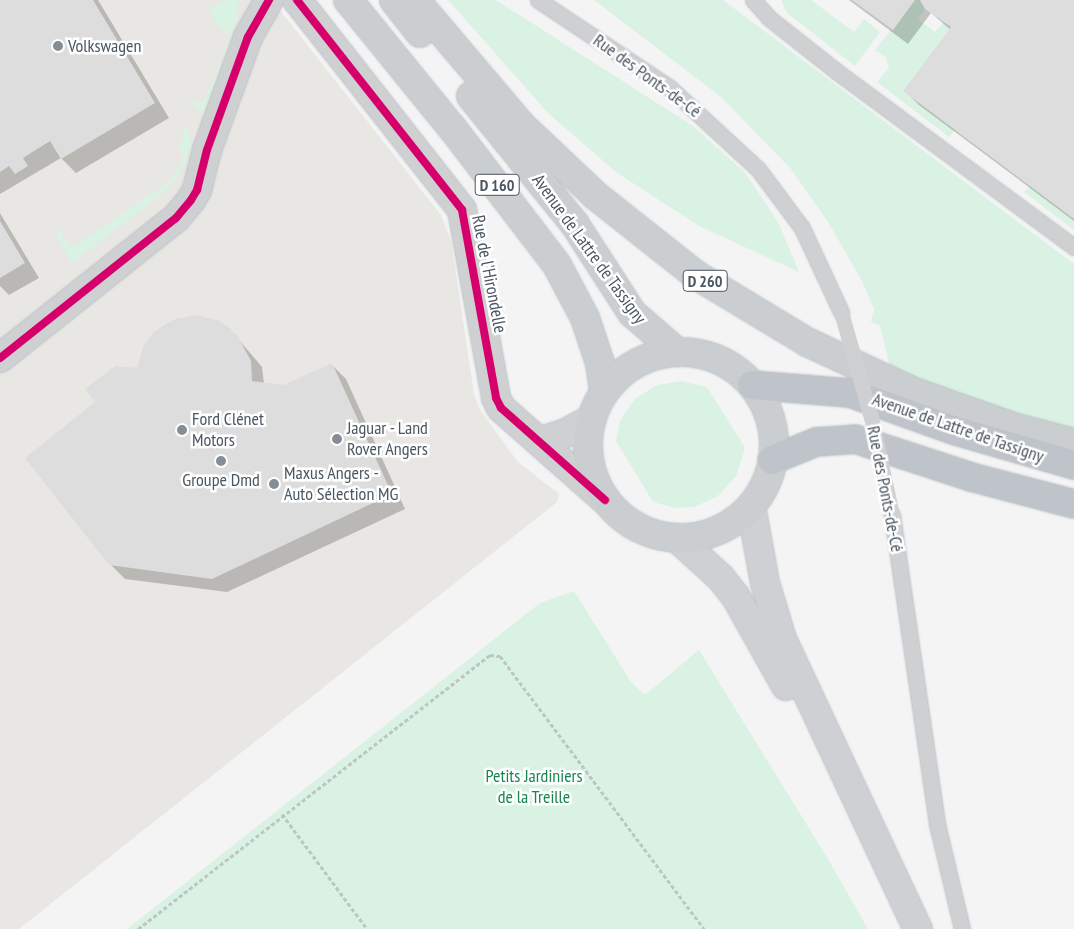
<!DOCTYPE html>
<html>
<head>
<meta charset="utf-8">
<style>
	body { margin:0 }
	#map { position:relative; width:1074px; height:929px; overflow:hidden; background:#f4f4f4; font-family:"PT Sans Narrow",sans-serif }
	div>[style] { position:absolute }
	.commercial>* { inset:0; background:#e8e7e3 }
	.green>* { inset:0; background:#d9f2e3 }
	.shadow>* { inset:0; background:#0003 }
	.building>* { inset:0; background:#ddddde }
	.path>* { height:3px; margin-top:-1.5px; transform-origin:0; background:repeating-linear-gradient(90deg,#bcc7c4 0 4px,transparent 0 6.5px) }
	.roads { filter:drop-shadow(0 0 1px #b9bec3) drop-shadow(0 0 1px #b9bec3) }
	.lane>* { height:15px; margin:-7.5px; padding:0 7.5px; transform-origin:7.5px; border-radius:7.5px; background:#ced0d2 }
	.street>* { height:28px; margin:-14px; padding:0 14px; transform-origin:14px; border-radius:14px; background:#ced0d2 }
	.secondary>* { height:28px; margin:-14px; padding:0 14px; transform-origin:14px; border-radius:14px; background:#ced0d4 }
	.primary>* { height:28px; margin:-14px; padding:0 14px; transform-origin:14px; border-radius:14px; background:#caced1 }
	.primary>.ring { margin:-14px; padding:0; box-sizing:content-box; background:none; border:28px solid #caced1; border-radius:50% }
	.highway>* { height:28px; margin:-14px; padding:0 14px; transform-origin:14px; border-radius:14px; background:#bec4c9 }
	.lane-bridge>* { height:15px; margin:-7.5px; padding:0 7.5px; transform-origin:7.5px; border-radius:7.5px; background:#ced0d2 }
	.cycleway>* { height:8px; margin:-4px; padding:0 4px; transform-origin:4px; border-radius:4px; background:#d6006c }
	.dots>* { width:14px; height:14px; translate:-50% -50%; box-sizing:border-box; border:2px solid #fff; border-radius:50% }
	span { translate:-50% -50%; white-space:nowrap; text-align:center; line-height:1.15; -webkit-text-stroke:5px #fff; paint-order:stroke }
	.shield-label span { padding:1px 4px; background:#fff; border:1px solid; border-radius:4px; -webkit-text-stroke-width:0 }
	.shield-label { font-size:16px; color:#4a5661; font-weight:700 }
	.poi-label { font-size:18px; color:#4a5661 }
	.left { translate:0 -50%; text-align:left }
	.street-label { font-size:18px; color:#4a5661 }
	.park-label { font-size:18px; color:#17864f }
</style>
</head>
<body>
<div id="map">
	<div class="commercial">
		<div style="clip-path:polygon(0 0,272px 0,441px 215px,451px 240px,474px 394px,480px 410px,518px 462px,559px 494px,557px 502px,19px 929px,0 929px)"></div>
	</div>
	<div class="green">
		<div style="clip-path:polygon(226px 0,239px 0,237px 19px,203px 115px,190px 101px,190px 98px,203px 103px,223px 56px,230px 32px,220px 29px,209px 10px)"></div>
		<div style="clip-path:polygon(448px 0,496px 0,693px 126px,745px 173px,765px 202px,779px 224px,799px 272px,699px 226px,616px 172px,548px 113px)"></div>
		<div style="clip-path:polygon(594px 0,723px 0,1074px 264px,1074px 432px,892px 376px,880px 326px,871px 322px,874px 309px,862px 281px,828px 222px,791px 169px,721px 97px)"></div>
		<div style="clip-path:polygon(781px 0,811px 0,854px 32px,864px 19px,880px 32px,855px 66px,787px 13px)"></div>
		<div style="clip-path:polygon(915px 0,920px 0,925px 9px,918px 19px,935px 32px,944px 22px,951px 27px,903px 91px,955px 130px,949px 137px,877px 82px,889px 68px,886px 57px,875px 50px)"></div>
		<div style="clip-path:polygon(185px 124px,192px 144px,180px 173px,167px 190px,72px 263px,56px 236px,59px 229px,72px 248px,168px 182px,184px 159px,179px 149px)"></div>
		<div style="clip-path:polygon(1030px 186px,1074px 219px,1074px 230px,1024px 192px)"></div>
		<div style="clip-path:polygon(682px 381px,707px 387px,744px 446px,744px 452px,736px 476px,718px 496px,694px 507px,675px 508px,653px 502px,616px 441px,620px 421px,635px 399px,657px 385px)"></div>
		<div style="clip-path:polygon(574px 591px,631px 682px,645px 695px,699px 650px,828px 859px,868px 929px,127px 929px,540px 603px)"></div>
	</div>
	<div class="shadow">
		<div style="clip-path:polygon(0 0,98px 0,169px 118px,76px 173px,61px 158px,0 194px)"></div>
		<div style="clip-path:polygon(849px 0,1074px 0,1074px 221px,919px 105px,905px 91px,951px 30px,931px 13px,908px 44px)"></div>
		<div style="clip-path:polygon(0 213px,39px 278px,9px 295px,0 286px)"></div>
		<div style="clip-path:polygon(177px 319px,229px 328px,262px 367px,264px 384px,285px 386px,331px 364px,346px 379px,405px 509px,227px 592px,125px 579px,110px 564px,137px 369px,145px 345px,162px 327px)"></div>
	</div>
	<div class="building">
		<div style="clip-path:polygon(0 0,93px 0,155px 103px,61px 159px,50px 141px,23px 158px,28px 166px,15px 174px,9px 166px,0 172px)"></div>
		<div style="clip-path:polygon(852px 0,915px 0,893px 30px)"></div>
		<div style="clip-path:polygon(920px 0,1074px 0,1074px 219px,903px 91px,951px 27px,925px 9px)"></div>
		<div style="clip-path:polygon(0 221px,25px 263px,0 278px)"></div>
		<div style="clip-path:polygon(196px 315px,220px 321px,237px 335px,251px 361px,252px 381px,284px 385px,332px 363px,392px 494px,212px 579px,109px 565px,25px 458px,95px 402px,85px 389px,115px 366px,137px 368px,143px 347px,154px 332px,173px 320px)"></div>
	</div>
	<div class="path">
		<div style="left:282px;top:814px;width:143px;rotate:53.5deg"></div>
		<div style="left:138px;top:929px;width:446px;rotate:-37.9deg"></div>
		<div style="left:490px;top:655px;width:10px;rotate:6deg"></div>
		<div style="left:500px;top:656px;width:341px;rotate:53.2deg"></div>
	</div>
	<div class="roads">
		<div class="lane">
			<div style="left:538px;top:0;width:157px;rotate:33.6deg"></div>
			<div style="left:669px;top:87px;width:121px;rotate:42.7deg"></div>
			<div style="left:758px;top:169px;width:74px;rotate:53.3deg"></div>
			<div style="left:802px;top:228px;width:93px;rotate:65.1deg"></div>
			<div style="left:753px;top:0;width:24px;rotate:48deg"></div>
			<div style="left:769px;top:18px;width:85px;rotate:38.3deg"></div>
			<div style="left:836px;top:71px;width:296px;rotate:36.5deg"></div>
			<div style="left:892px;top:515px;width:312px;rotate:81.7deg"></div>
			<div style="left:937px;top:824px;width:108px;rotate:76.6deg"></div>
		</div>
		<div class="street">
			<div style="left:297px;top:0;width:267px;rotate:51.8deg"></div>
			<div style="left:462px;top:210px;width:191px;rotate:79.7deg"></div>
			<div style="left:496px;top:398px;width:11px;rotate:63deg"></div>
			<div style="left:501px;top:408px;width:139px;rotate:41.5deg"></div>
			<div style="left:0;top:358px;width:225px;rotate:-38.5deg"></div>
			<div style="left:176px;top:218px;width:23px;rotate:-50deg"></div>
			<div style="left:191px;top:200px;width:12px;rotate:-59deg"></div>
			<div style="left:197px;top:190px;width:41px;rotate:-76deg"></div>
			<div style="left:207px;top:150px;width:120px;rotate:-70.1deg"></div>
			<div style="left:248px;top:37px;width:43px;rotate:-60.4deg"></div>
			<div style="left:541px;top:441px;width:26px;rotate:-18deg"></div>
			<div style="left:566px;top:433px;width:29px;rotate:-29deg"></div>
		</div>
		<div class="secondary">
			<div style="left:751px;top:506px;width:78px;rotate:79.7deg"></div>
			<div style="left:765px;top:583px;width:59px;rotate:73.1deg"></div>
			<div style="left:782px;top:639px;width:320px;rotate:64.9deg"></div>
			<div style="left:677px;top:538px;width:59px;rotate:42.3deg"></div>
			<div style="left:721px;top:578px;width:24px;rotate:52deg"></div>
			<div style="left:736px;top:597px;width:102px;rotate:60.7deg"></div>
		</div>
		<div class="primary">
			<div style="left:348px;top:0;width:166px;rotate:50.9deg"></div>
			<div style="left:453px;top:129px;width:171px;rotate:52.6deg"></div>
			<div style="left:557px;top:265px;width:60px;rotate:62.2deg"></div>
			<div style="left:585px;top:318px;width:47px;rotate:71.6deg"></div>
			<div style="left:600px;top:363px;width:29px;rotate:82deg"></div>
			<div style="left:394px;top:0;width:42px;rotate:51.8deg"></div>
			<div style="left:415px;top:0;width:164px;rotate:49.7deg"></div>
			<div style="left:521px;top:125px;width:103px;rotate:43.4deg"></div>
			<div style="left:596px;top:196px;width:127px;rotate:38.3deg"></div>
			<div style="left:696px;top:275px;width:130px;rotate:31.1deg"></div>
			<div style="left:807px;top:342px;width:118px;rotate:25deg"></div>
			<div style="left:914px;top:392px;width:105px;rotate:19.5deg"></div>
			<div style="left:1013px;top:427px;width:63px;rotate:14.7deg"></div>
			<div style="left:471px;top:96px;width:164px;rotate:51deg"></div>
			<div style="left:574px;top:223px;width:107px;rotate:57.2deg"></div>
			<div style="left:632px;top:313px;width:60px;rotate:40.9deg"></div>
			<div class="ring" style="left:588px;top:352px;width:158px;height:158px"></div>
		</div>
		<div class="highway">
			<div style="left:752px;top:385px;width:98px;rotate:4.7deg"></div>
			<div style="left:850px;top:393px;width:109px;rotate:19.8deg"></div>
			<div style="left:953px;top:430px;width:126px;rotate:16.1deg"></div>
			<div style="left:772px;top:460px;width:48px;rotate:-22.2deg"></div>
			<div style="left:816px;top:442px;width:39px;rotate:-4deg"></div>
			<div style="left:855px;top:439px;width:122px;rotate:18.1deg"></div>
			<div style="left:971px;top:477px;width:106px;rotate:14.7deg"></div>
		</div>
	</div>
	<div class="lane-bridge">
		<div style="left:841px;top:312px;width:109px;rotate:74.1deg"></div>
		<div style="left:871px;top:417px;width:100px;rotate:77.9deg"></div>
	</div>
	<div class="cycleway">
		<div style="left:297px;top:0;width:267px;rotate:51.8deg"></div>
		<div style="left:462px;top:210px;width:191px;rotate:79.7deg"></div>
		<div style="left:496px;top:398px;width:11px;rotate:63deg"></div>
		<div style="left:501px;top:408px;width:139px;rotate:41.5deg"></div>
		<div style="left:0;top:358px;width:225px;rotate:-38.5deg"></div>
		<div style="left:176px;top:218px;width:23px;rotate:-50deg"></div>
		<div style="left:191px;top:200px;width:12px;rotate:-59deg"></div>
		<div style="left:197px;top:190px;width:41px;rotate:-76deg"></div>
		<div style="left:207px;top:150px;width:120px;rotate:-70.1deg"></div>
		<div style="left:248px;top:37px;width:43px;rotate:-60.4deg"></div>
	</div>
	<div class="dots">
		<div style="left:58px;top:46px;background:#868d94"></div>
		<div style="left:182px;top:430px;background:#868d94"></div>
		<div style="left:337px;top:439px;background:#868d94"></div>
		<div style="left:221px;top:461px;background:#868d94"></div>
		<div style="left:274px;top:484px;background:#868d94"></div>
	</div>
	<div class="shield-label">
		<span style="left:497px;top:185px">D 160</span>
		<span style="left:705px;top:281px">D 260</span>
	</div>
	<div class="poi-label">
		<span class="left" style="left:68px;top:46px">Volkswagen</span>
		<span class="left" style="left:192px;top:430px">Ford Clénet<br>Motors</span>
		<span class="left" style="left:347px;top:439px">Jaguar - Land<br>Rover Angers</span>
		<span class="left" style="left:284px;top:484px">Maxus Angers -<br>Auto Sélection MG</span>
		<span style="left:221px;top:480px">Groupe Dmd</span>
	</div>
	<div class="street-label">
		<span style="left:647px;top:76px;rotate:36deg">Rue des Ponts-de-Cé</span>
		<span style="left:589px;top:249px;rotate:54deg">Avenue de Lattre de Tassigny</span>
		<span style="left:489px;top:274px;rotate:79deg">Rue de l'Hirondelle</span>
		<span style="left:958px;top:428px;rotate:19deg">Avenue de Lattre de Tassigny</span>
		<span style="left:885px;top:489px;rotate:79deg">Rue des Ponts-de-Cé</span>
	</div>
	<div class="park-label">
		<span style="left:534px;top:787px">Petits Jardiniers<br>de la Treille</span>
	</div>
</div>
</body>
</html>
